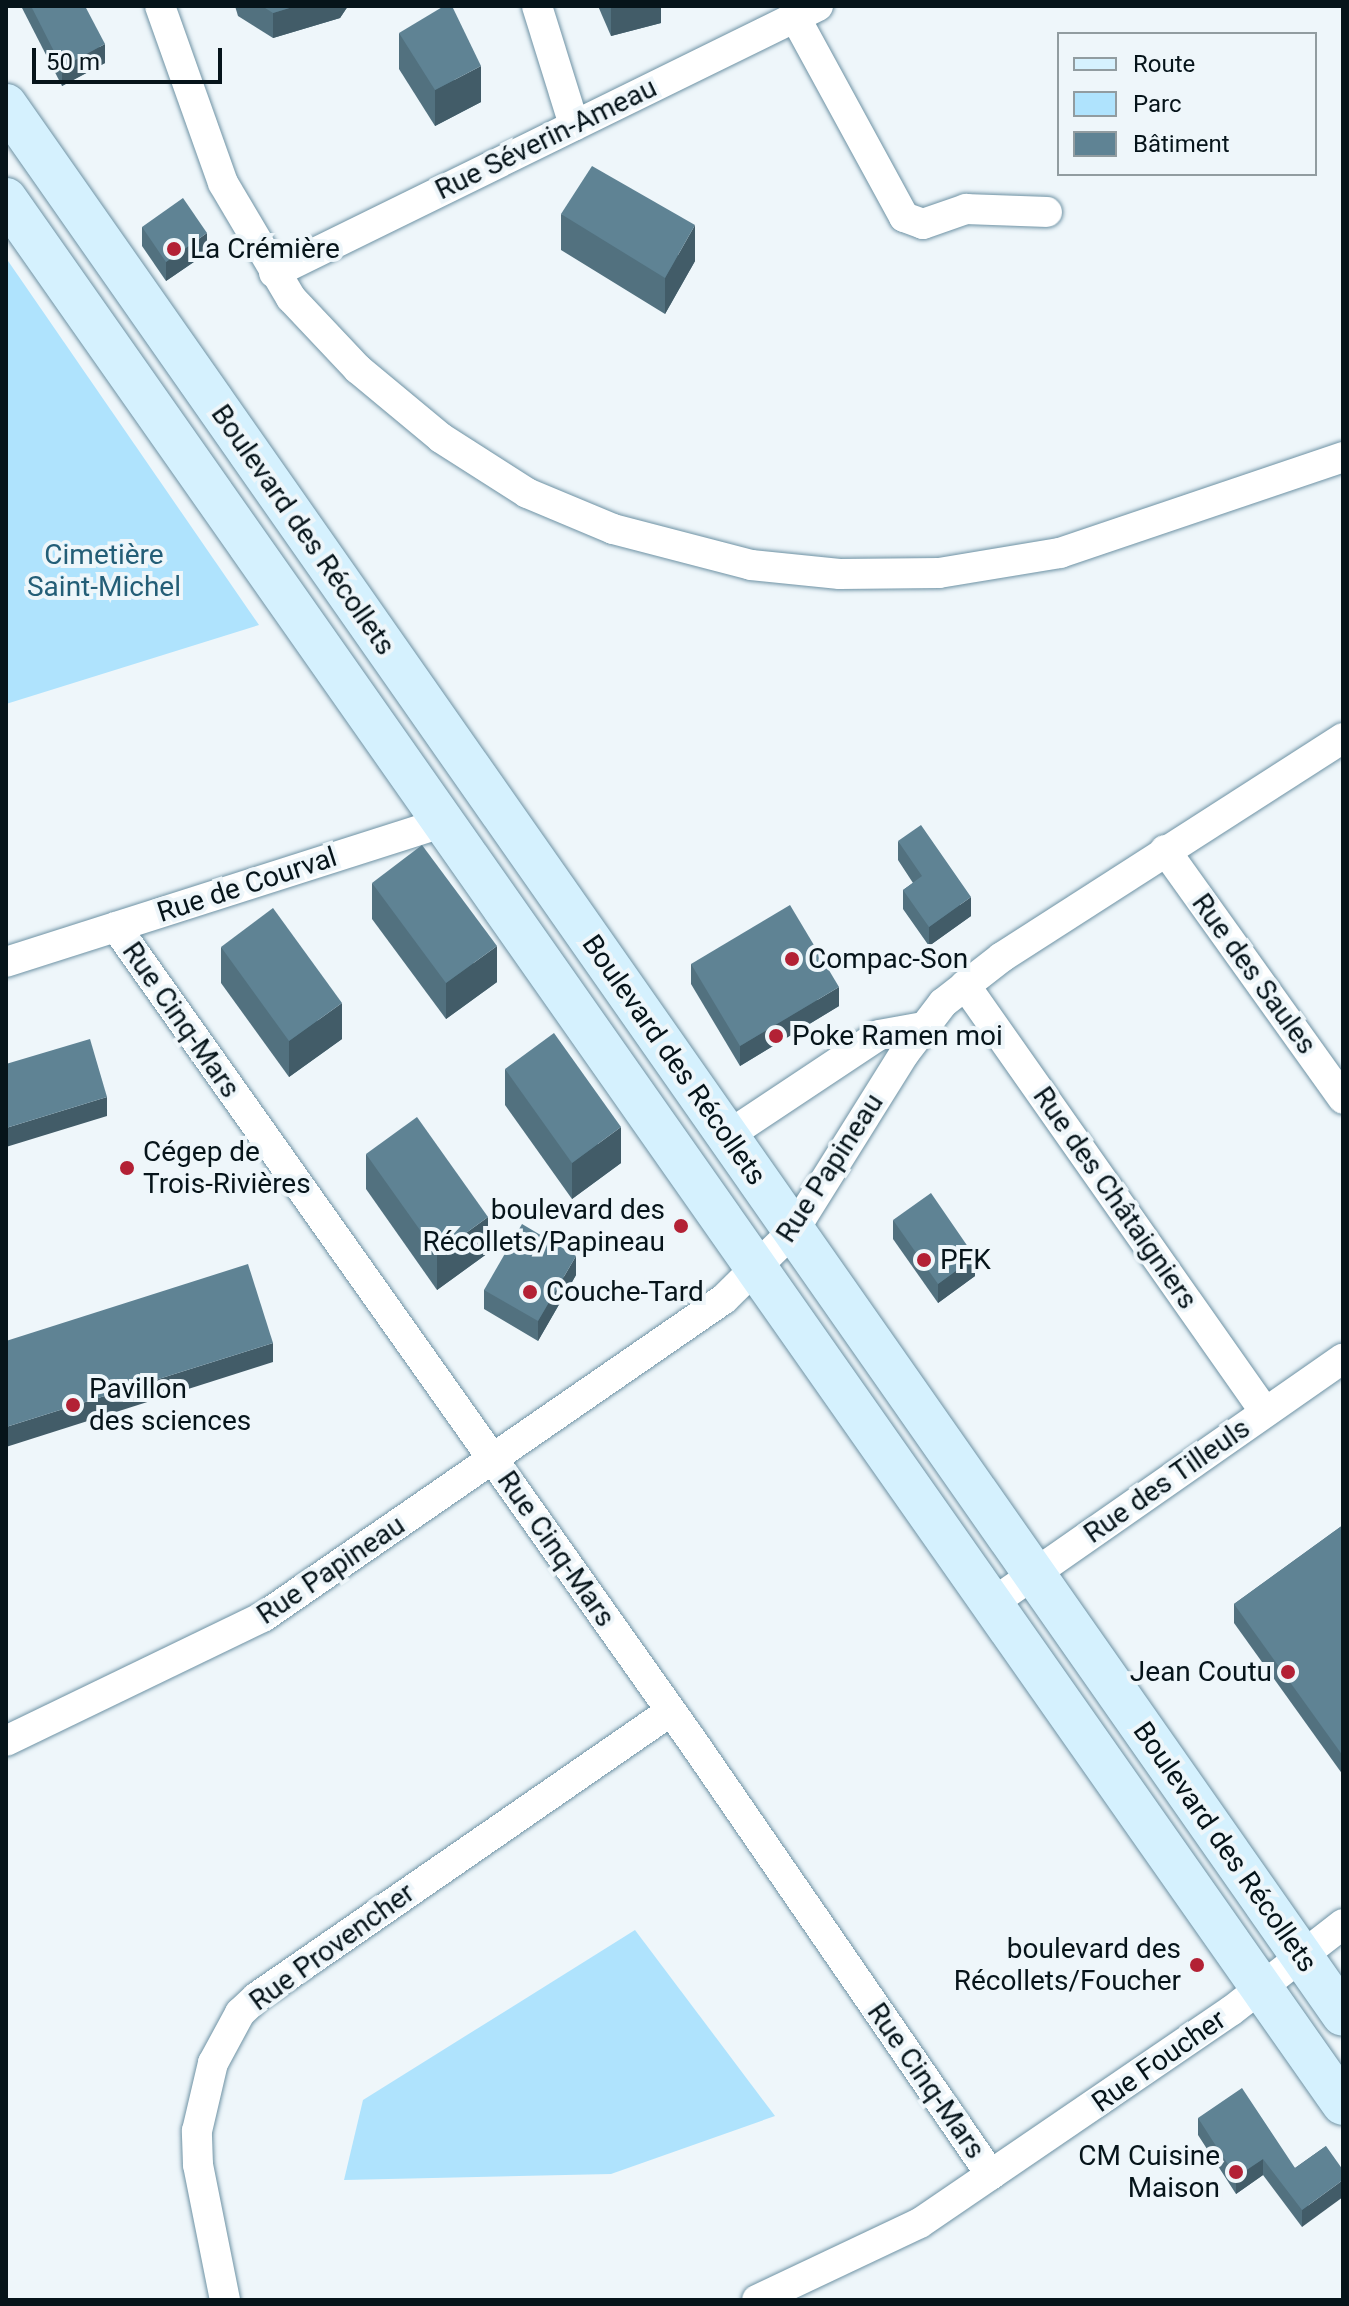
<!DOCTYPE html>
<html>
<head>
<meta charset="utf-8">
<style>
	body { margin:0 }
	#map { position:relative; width:1349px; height:2306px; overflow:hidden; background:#eef6fa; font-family:Roboto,sans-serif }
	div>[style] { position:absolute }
	.green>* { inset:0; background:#afe3fd }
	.roads { filter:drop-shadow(0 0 2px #6e92a4) drop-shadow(0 0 2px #6e92a4) }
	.street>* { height:30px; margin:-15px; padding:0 15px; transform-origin:15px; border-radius:15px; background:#fff }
	.secondary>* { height:42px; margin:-21px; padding:0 21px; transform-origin:21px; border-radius:21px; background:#d5f1fe }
	.wall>* { inset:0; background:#52717f }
	.shaded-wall>* { inset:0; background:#425c68 }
	.building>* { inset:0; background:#5f8394 }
	.dots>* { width:22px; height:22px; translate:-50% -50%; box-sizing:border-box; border:4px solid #eef6fa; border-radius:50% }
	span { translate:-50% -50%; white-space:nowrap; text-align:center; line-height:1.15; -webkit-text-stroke:8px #eef6fa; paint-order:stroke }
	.street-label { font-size:28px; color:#06141a }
	.poi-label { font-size:28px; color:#06141a }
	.left { translate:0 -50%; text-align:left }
	.right { translate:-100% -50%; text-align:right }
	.park-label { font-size:28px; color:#245e77 }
	.frame { position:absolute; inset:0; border:8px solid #06141a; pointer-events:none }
	.legend { position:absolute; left:1057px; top:32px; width:260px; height:144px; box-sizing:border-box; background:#eef6fa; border:2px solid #919ca0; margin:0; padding:10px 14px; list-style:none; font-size:24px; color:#06141a }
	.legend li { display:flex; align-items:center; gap:16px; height:40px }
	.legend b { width:40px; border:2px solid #919ca0 }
	.scale { position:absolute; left:32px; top:48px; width:190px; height:36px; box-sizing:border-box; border:4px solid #06141a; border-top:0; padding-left:10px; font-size:24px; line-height:28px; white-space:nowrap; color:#06141a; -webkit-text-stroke:6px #eef6fa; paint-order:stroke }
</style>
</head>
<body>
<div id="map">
	<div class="green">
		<div style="clip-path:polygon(6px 258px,259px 625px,6px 704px)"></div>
		<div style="clip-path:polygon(635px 1930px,775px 2116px,611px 2174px,344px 2180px,363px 2100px)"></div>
	</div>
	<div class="roads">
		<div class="street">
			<div style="left:160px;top:6px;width:188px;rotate:70.4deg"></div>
			<div style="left:223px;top:183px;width:134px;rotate:59.4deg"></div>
			<div style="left:291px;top:298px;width:98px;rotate:46.7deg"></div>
			<div style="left:358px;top:369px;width:108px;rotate:39.7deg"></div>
			<div style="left:441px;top:438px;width:102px;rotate:32.6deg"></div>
			<div style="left:527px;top:493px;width:93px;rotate:22.7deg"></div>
			<div style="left:613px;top:529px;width:143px;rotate:14.6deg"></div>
			<div style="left:751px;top:565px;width:89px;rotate:5.8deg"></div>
			<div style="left:840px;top:574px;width:99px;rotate:-0.6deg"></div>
			<div style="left:939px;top:573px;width:123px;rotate:-9.4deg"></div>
			<div style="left:1060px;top:553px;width:299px;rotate:-18.7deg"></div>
			<div style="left:537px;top:6px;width:125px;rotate:72.7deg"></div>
			<div style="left:795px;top:17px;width:228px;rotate:61.4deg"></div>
			<div style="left:904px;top:217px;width:20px;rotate:20deg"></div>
			<div style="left:923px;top:224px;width:46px;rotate:-19.2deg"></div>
			<div style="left:966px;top:209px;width:81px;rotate:2.1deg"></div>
			<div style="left:274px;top:273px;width:606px;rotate:-26.14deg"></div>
			<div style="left:1165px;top:850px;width:306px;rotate:54.4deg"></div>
			<div style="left:116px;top:927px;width:995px;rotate:54.7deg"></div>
			<div style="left:691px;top:1739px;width:529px;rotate:55.47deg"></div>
			<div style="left:6px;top:962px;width:457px;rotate:-17.7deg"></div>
			<div style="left:965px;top:985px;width:522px;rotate:54.91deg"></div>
			<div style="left:727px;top:1136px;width:182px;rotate:-33.6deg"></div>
			<div style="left:879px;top:1035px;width:45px;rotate:-10.3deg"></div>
			<div style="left:991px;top:1604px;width:429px;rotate:-34.9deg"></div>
			<div style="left:6px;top:1741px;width:285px;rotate:-25.8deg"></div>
			<div style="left:263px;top:1617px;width:560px;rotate:-34.6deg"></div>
			<div style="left:724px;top:1299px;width:98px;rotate:-44.6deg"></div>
			<div style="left:794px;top:1230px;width:208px;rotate:-58deg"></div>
			<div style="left:904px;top:1054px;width:64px;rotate:-52.6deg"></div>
			<div style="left:943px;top:1003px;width:75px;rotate:-37.9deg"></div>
			<div style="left:1002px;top:957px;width:405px;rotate:-32.7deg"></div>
			<div style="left:225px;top:2300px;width:138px;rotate:-101.3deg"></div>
			<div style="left:198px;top:2165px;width:34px;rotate:-92deg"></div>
			<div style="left:197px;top:2131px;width:70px;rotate:-76.8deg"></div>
			<div style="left:213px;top:2063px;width:57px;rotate:-61.6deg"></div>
			<div style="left:240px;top:2013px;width:23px;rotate:-43deg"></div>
			<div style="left:257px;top:1997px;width:503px;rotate:-34.64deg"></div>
			<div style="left:757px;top:2300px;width:180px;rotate:-25.3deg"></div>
			<div style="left:920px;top:2223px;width:376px;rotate:-34.3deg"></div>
			<div style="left:1231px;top:2011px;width:142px;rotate:-37.8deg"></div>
		</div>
		<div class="secondary">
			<div style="left:6px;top:105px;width:2331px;rotate:55.01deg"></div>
			<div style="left:6px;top:199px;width:2327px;rotate:54.94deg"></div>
		</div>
	</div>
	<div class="wall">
		<div style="clip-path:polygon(21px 6px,85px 6px,105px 63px,62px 86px)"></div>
		<div style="clip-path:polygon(235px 6px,348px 6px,340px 18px,273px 38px,238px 16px)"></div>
		<div style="clip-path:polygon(598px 6px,661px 6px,661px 23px,611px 36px)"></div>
		<div style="clip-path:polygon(399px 33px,481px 102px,435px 126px,399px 69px)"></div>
		<div style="clip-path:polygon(561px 214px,695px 261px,665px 314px,561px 250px)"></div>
		<div style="clip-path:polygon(142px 227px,207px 253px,166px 281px,142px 246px)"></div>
		<div style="clip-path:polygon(898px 841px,971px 916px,929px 946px,903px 909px,903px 890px,913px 883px,898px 860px)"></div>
		<div style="clip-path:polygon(372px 883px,497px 982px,446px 1019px,372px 919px)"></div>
		<div style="clip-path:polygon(221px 947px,342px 1039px,289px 1077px,221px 983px)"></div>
		<div style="clip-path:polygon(691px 964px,839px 1006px,740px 1066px,691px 984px)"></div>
		<div style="clip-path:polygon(505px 1069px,621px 1163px,572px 1199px,505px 1105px)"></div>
		<div style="clip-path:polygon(366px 1154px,488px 1253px,437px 1290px,366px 1189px)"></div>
		<div style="clip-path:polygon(893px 1220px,975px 1276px,938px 1303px,893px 1239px)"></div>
		<div style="clip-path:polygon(576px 1275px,538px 1341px,484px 1309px,484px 1290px)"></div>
		<div style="clip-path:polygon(1343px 1525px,1343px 1775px,1234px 1623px,1234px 1604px)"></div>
		<div style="clip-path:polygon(1198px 2118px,1295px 2168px,1326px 2146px,1302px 2227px,1263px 2175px,1236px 2194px,1198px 2135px)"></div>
	</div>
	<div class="shaded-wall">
		<div style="clip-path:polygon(296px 6px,348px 6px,340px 18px,273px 38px,273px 13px)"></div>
		<div style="clip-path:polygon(611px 6px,661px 6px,661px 23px,611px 36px)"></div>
		<div style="clip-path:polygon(105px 44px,105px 63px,62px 86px,62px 67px)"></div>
		<div style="clip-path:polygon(481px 66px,481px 102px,435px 126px,435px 90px)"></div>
		<div style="clip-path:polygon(695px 225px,695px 261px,665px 314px,665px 278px)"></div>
		<div style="clip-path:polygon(207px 233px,207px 253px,166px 281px,166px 262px)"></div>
		<div style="clip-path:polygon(971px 897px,971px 916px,929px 946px,929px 927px)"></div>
		<div style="clip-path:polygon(497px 946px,497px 982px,446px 1019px,446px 983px)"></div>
		<div style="clip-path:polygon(839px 987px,839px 1006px,740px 1066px,740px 1046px)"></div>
		<div style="clip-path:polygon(342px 1003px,342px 1039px,289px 1077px,289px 1041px)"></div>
		<div style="clip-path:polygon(107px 1097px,107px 1116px,6px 1147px,6px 1128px)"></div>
		<div style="clip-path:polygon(621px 1127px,621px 1163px,572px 1199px,572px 1163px)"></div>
		<div style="clip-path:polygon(488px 1217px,488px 1253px,437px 1290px,437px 1254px)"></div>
		<div style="clip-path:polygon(576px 1256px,576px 1275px,538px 1341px,538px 1321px)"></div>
		<div style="clip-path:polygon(975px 1257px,975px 1276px,938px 1303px,938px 1284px)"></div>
		<div style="clip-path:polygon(273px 1343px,273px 1362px,6px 1447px,6px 1427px)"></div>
		<div style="clip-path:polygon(1263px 2159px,1263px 2175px,1236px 2194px,1236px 2177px)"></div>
		<div style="clip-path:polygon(1343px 2180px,1343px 2197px,1302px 2227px,1302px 2210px)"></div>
	</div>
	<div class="building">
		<div style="clip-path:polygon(31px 6px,85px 6px,105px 44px,62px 67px)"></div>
		<div style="clip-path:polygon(262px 6px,296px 6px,273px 13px)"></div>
		<div style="clip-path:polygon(444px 6px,452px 6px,481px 66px,435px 90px,399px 33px)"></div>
		<div style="clip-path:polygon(592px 166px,695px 225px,665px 278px,561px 214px)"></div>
		<div style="clip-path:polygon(183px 198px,207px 233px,166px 262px,142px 227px)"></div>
		<div style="clip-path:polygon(921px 825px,971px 897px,929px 927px,903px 890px,922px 876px,898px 841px)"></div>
		<div style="clip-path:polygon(422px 845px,497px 946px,446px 983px,372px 883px)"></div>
		<div style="clip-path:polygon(790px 905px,839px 987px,740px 1046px,691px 964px)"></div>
		<div style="clip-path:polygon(273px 908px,342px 1003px,289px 1041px,221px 947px)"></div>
		<div style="clip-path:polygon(554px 1033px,621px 1127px,572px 1163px,505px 1069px)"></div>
		<div style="clip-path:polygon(90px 1039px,107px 1097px,6px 1128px,6px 1064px)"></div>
		<div style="clip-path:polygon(417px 1117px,488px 1217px,437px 1254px,366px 1154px)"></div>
		<div style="clip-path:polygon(931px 1193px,975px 1257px,938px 1284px,893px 1220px)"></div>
		<div style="clip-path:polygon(522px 1224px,576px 1256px,538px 1321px,484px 1290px)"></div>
		<div style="clip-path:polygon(248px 1264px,273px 1343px,6px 1427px,6px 1341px)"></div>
		<div style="clip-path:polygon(1343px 1525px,1343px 1756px,1234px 1604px)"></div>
		<div style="clip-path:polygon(1242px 2088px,1295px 2168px,1326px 2146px,1343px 2170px,1343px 2180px,1302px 2210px,1263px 2159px,1236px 2177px,1198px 2118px)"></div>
	</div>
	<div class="dots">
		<div style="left:174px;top:249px;background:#b32135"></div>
		<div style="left:792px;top:959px;background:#b32135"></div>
		<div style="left:776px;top:1036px;background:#b32135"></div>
		<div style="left:127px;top:1168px;background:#b32135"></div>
		<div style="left:681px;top:1226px;background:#b32135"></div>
		<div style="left:924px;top:1260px;background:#b32135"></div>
		<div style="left:530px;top:1292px;background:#b32135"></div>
		<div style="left:73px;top:1405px;background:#b32135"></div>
		<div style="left:1288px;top:1672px;background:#b32135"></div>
		<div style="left:1197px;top:1965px;background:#b32135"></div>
		<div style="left:1236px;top:2172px;background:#b32135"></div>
	</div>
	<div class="street-label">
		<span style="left:546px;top:139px;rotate:-26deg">Rue Séverin-Ameau</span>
		<span style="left:303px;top:530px;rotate:55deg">Boulevard des Récollets</span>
		<span style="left:247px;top:885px;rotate:-18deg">Rue de Courval</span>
		<span style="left:1254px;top:974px;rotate:54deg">Rue des Saules</span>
		<span style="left:181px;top:1020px;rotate:55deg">Rue Cinq-Mars</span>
		<span style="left:674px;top:1060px;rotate:55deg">Boulevard des Récollets</span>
		<span style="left:830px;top:1168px;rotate:-57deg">Rue Papineau</span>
		<span style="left:1115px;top:1198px;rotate:55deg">Rue des Châtaigniers</span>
		<span style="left:1167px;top:1481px;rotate:-35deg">Rue des Tilleuls</span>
		<span style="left:556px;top:1549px;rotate:55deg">Rue Cinq-Mars</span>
		<span style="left:331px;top:1570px;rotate:-34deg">Rue Papineau</span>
		<span style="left:1225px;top:1847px;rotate:55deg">Boulevard des Récollets</span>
		<span style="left:332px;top:1947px;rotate:-36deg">Rue Provencher</span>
		<span style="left:1159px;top:2061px;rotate:-35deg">Rue Foucher</span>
		<span style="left:926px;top:2081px;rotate:55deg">Rue Cinq-Mars</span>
	</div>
	<div class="poi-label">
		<span class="left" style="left:190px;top:249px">La Crémière</span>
		<span class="left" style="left:808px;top:959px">Compac-Son</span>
		<span class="left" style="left:792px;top:1036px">Poke Ramen moi</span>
		<span class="left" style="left:143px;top:1168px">Cégep de<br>Trois-Rivières</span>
		<span class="right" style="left:665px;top:1226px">boulevard des<br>Récollets/Papineau</span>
		<span class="left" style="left:940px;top:1260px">PFK</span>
		<span class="left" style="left:546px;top:1292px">Couche-Tard</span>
		<span class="left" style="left:89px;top:1405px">Pavillon<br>des sciences</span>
		<span class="right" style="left:1272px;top:1672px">Jean Coutu</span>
		<span class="right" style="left:1181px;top:1965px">boulevard des<br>Récollets/Foucher</span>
		<span class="right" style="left:1220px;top:2172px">CM Cuisine<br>Maison</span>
	</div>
	<div class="park-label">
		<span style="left:104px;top:571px">Cimetière<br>Saint-Michel</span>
	</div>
	<div class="frame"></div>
	<ul class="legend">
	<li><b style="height:10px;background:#d5f1fe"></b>Route</li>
	<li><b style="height:22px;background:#afe3fd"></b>Parc</li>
	<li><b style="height:22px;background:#5f8394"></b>Bâtiment</li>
	</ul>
	<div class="scale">50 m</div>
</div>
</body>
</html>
